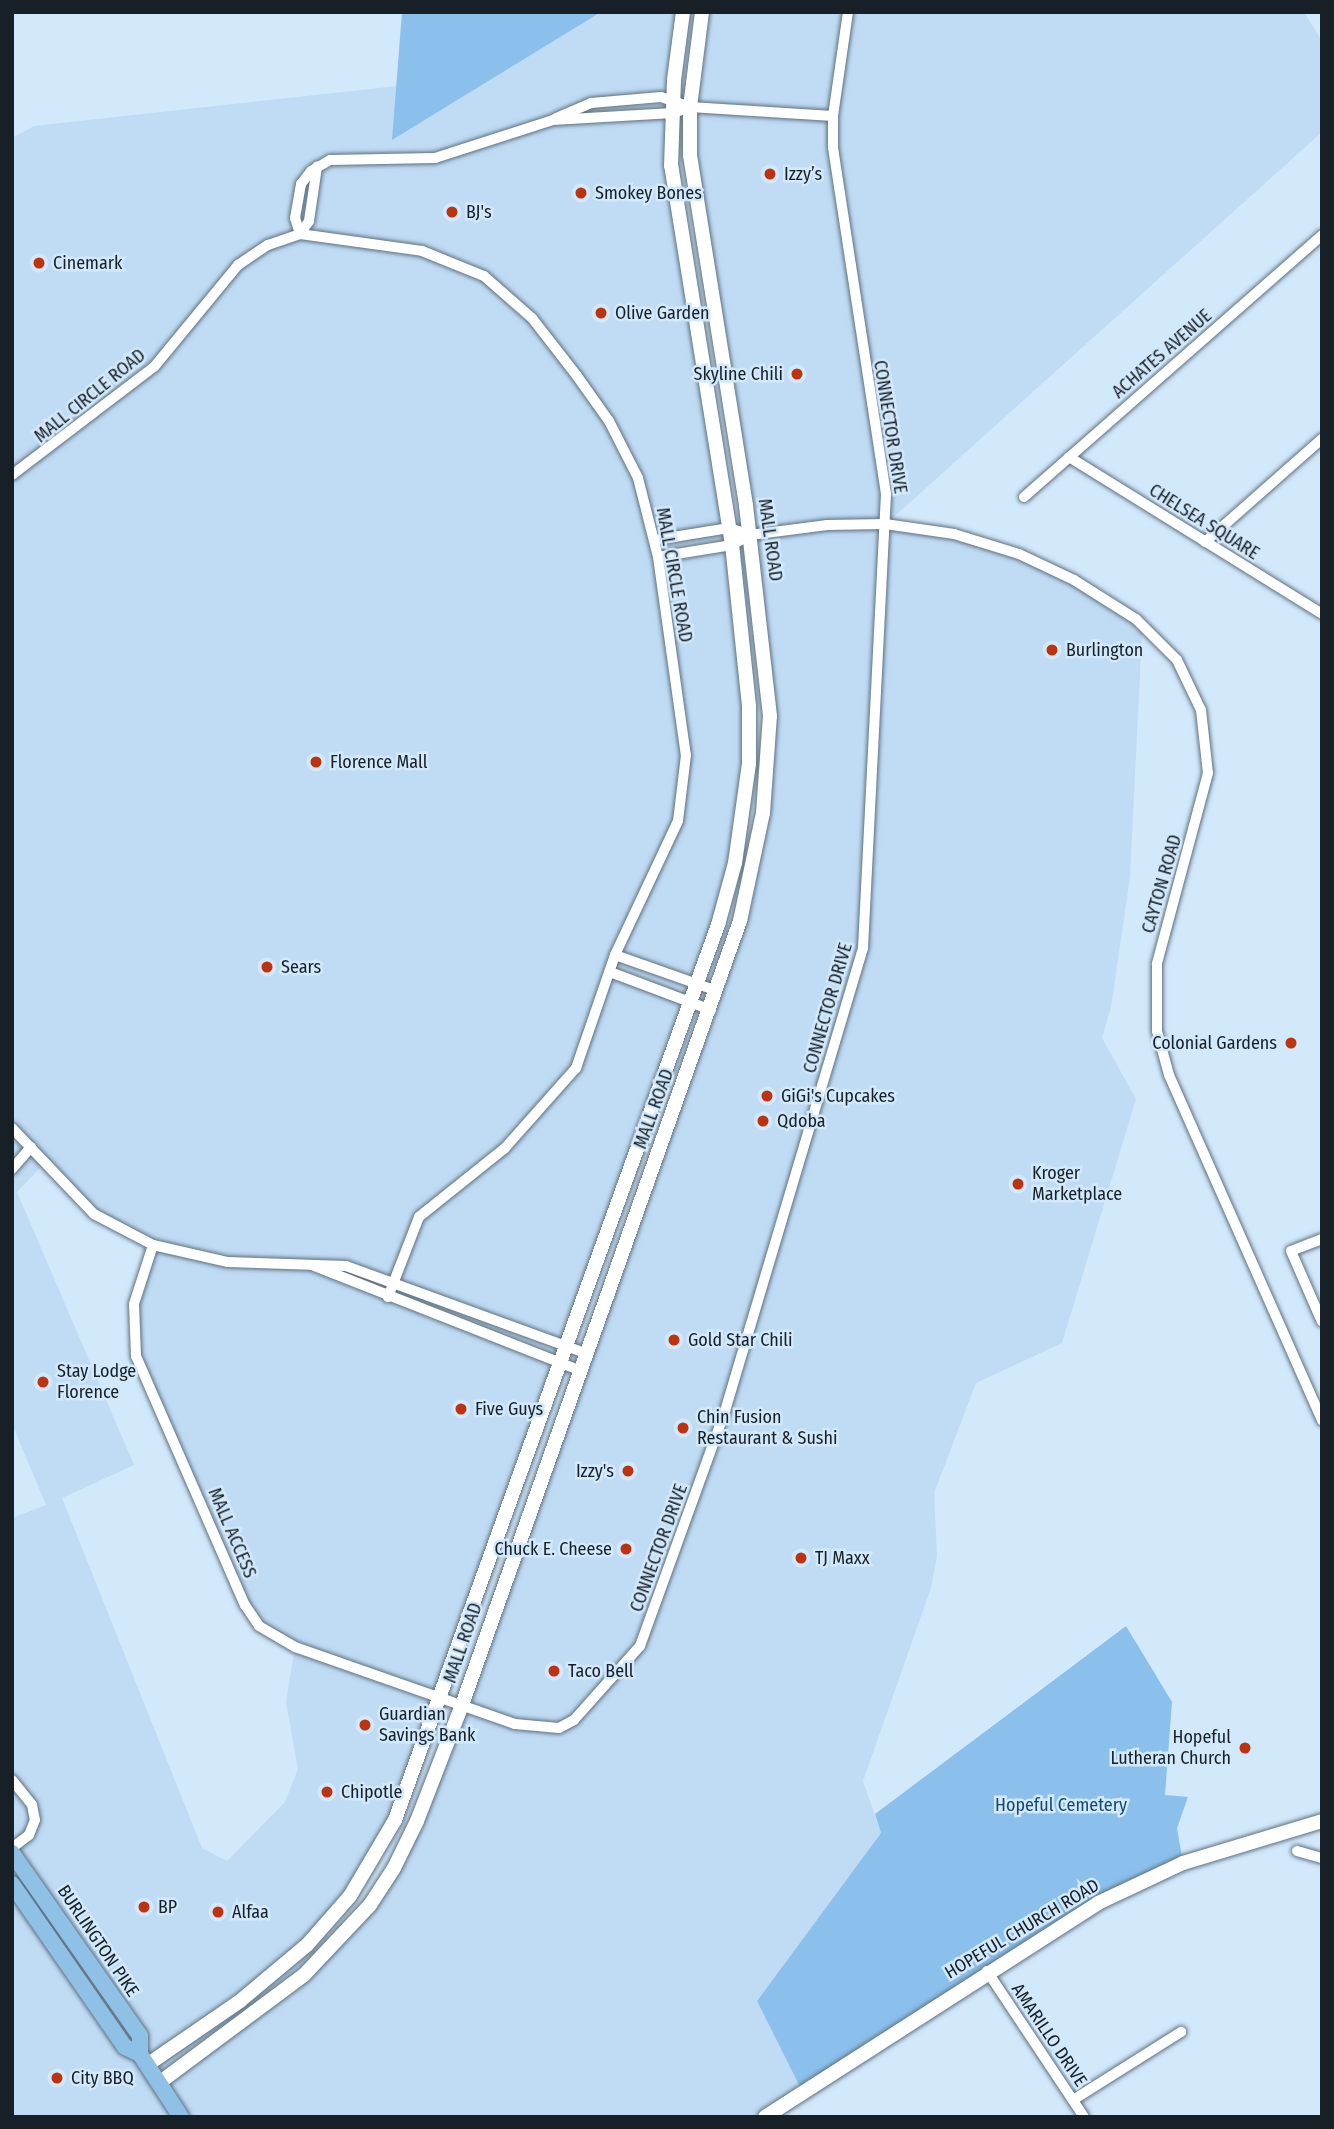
<!DOCTYPE html>
<html>
<head>
<meta charset="utf-8">
<style>
	body { margin:0 }
	#map { position:relative; width:1334px; height:2129px; overflow:hidden; background:#d2e8fb; font-family:"Fira Sans Condensed",sans-serif }
	div>[style] { position:absolute }
	.built>* { inset:0; background:#c0dbf4 }
	.green>* { inset:0; background:#8bc0ed }
	.roads { filter:drop-shadow(0 0 2px #5d7181) drop-shadow(0 0 2px #5d7181) }
	.street>* { height:10px; margin:-5px; padding:0 5px; transform-origin:5px; border-radius:5px; background:#fff }
	.secondary>* { height:14px; margin:-7px; padding:0 7px; transform-origin:7px; border-radius:7px; background:#fff }
	.primary>* { height:16px; margin:-8px; padding:0 8px; transform-origin:8px; border-radius:8px; background:#8fc1e6 }
	.dots>* { width:19px; height:19px; translate:-50% -50%; box-sizing:border-box; border:4px solid #d2e8fb; border-radius:50% }
	span { translate:-50% -50%; white-space:nowrap; text-align:center; line-height:1.15; -webkit-text-stroke:5px #d2e8fb; paint-order:stroke }
	.poi-label { font-size:18px; color:#182027 }
	.left { translate:0 -50%; text-align:left }
	.right { translate:-100% -50%; text-align:right }
	.street-label { font-size:18px; color:#182027 }
	.park-label { font-size:18px; color:#15486d }
	.frame { position:absolute; inset:0; border:14px solid #182027; pointer-events:none }
</style>
</head>
<body>
<div id="map">
	<div class="built">
		<div style="clip-path:polygon(evenodd,601px 12px,683px 12px,671px 166px,749px 706px,735px 863px,395px 1820px,308px 1945px,322px 1957px,337px 1943px,417px 1821px,712px 1007px,763px 813px,764px 639px,690px 155px,702px 12px,1304px 12px,1322px 41px,1322px 132px,886px 524px,1019px 554px,1136px 619px,1136px 629px,1142px 632px,1130px 877px,1111px 1007px,1102px 1038px,1136px 1099px,1062px 1343px,976px 1383px,934px 1493px,937px 1556px,931px 1588px,863px 1781px,881px 1833px,757px 2001px,802px 2091px,765px 2117px,12px 2117px,12px 1518px,46px 1505px,12px 1424px,12px 138px,34px 126px,398px 86px,393px 139px,601px 12px,45px 1163px,109px 1225px,153px 1245px,131px 1321px,144px 1376px,259px 1626px,295px 1647px,286px 1702px,298px 1769px,285px 1802px,227px 1861px,202px 1848px,62px 1498px,134px 1465px,17px 1192px,45px 1163px,601px 12px,312px 1263px,346px 1266px,393px 1283px,389px 1292px,312px 1263px)"></div>
	</div>
	<div class="green">
		<div style="clip-path:polygon(402px 12px,601px 12px,392px 140px)"></div>
		<div style="clip-path:polygon(1126px 1626px,1172px 1702px,1165px 1795px,1188px 1797px,1177px 1828px,1183px 1863px,1127px 1889px,802px 2091px,757px 2001px,881px 1833px,875px 1814px)"></div>
	</div>
	<div class="roads">
		<div class="street">
			<div style="left:556px;top:118px;width:38px;rotate:-23deg"></div>
			<div style="left:591px;top:103px;width:70px;rotate:-4.9deg"></div>
			<div style="left:661px;top:97px;width:31px;rotate:19deg"></div>
			<div style="left:690px;top:107px;width:143px;rotate:3.6deg"></div>
			<div style="left:300px;top:234px;width:17px;rotate:-107deg"></div>
			<div style="left:295px;top:218px;width:35px;rotate:-80deg"></div>
			<div style="left:301px;top:184px;width:16px;rotate:-52deg"></div>
			<div style="left:311px;top:171px;width:22px;rotate:-30deg"></div>
			<div style="left:330px;top:160px;width:105px;rotate:-1.1deg"></div>
			<div style="left:435px;top:158px;width:124px;rotate:-17.9deg"></div>
			<div style="left:553px;top:120px;width:120px;rotate:-3.3deg"></div>
			<div style="left:673px;top:113px;width:18px;rotate:-19deg"></div>
			<div style="left:300px;top:234px;width:16px;rotate:-55deg"></div>
			<div style="left:309px;top:221px;width:55px;rotate:-81.6deg"></div>
			<div style="left:1069px;top:457px;width:298px;rotate:31.8deg"></div>
			<div style="left:12px;top:475px;width:178px;rotate:-37.3deg"></div>
			<div style="left:154px;top:367px;width:132px;rotate:-50.5deg"></div>
			<div style="left:238px;top:265px;width:36px;rotate:-34deg"></div>
			<div style="left:268px;top:245px;width:34px;rotate:-19deg"></div>
			<div style="left:300px;top:234px;width:123px;rotate:7.9deg"></div>
			<div style="left:422px;top:251px;width:67px;rotate:22deg"></div>
			<div style="left:484px;top:276px;width:64px;rotate:41.2deg"></div>
			<div style="left:532px;top:318px;width:73px;rotate:52.2deg"></div>
			<div style="left:577px;top:376px;width:55px;rotate:54.6deg"></div>
			<div style="left:609px;top:421px;width:64px;rotate:63deg"></div>
			<div style="left:638px;top:478px;width:81px;rotate:75.8deg"></div>
			<div style="left:658px;top:557px;width:200px;rotate:82deg"></div>
			<div style="left:686px;top:755px;width:66px;rotate:96.9deg"></div>
			<div style="left:678px;top:821px;width:148px;rotate:115.2deg"></div>
			<div style="left:615px;top:955px;width:120px;rotate:109deg"></div>
			<div style="left:576px;top:1068px;width:107px;rotate:131.6deg"></div>
			<div style="left:505px;top:1148px;width:110px;rotate:141.3deg"></div>
			<div style="left:419px;top:1217px;width:86px;rotate:111.2deg"></div>
			<div style="left:1024px;top:497px;width:397px;rotate:-41.3deg"></div>
			<div style="left:655px;top:540px;width:75px;rotate:-9.2deg"></div>
			<div style="left:729px;top:528px;width:22px;rotate:18deg"></div>
			<div style="left:1205px;top:542px;width:156px;rotate:-41.4deg"></div>
			<div style="left:658px;top:557px;width:75px;rotate:-9.2deg"></div>
			<div style="left:732px;top:545px;width:21px;rotate:-29deg"></div>
			<div style="left:750px;top:535px;width:78px;rotate:-7.4deg"></div>
			<div style="left:827px;top:525px;width:58px;rotate:-1deg"></div>
			<div style="left:885px;top:524px;width:70px;rotate:8.2deg"></div>
			<div style="left:954px;top:534px;width:68px;rotate:17.1deg"></div>
			<div style="left:1019px;top:554px;width:61px;rotate:25.3deg"></div>
			<div style="left:1074px;top:580px;width:73px;rotate:32.2deg"></div>
			<div style="left:1136px;top:619px;width:58px;rotate:45deg"></div>
			<div style="left:1177px;top:660px;width:55px;rotate:64.4deg"></div>
			<div style="left:1201px;top:710px;width:63px;rotate:83.7deg"></div>
			<div style="left:1208px;top:773px;width:198px;rotate:105deg"></div>
			<div style="left:1157px;top:964px;width:67px;rotate:90deg"></div>
			<div style="left:1157px;top:1031px;width:46px;rotate:74.7deg"></div>
			<div style="left:1169px;top:1075px;width:378px;rotate:66.1deg"></div>
			<div style="left:615px;top:955px;width:108px;rotate:19.4deg"></div>
			<div style="left:610px;top:972px;width:108px;rotate:20.6deg"></div>
			<div style="left:12px;top:1128px;width:119px;rotate:46.4deg"></div>
			<div style="left:94px;top:1214px;width:67px;rotate:27.7deg"></div>
			<div style="left:153px;top:1245px;width:77px;rotate:12.8deg"></div>
			<div style="left:228px;top:1262px;width:118px;rotate:1.9deg"></div>
			<div style="left:346px;top:1266px;width:254px;rotate:20deg"></div>
			<div style="left:12px;top:1169px;width:29px;rotate:-49deg"></div>
			<div style="left:1322px;top:1239px;width:33px;rotate:159deg"></div>
			<div style="left:1291px;top:1251px;width:77px;rotate:66.4deg"></div>
			<div style="left:153px;top:1245px;width:62px;rotate:107.9deg"></div>
			<div style="left:134px;top:1304px;width:52px;rotate:87.8deg"></div>
			<div style="left:136px;top:1356px;width:272px;rotate:66.4deg"></div>
			<div style="left:245px;top:1605px;width:25px;rotate:56deg"></div>
			<div style="left:259px;top:1626px;width:42px;rotate:30.3deg"></div>
			<div style="left:295px;top:1647px;width:233px;rotate:19.3deg"></div>
			<div style="left:515px;top:1724px;width:44px;rotate:5.2deg"></div>
			<div style="left:559px;top:1728px;width:17px;rotate:-28deg"></div>
			<div style="left:574px;top:1720px;width:99px;rotate:-48.3deg"></div>
			<div style="left:640px;top:1646px;width:250px;rotate:-70.1deg"></div>
			<div style="left:725px;top:1411px;width:483px;rotate:-73.4deg"></div>
			<div style="left:863px;top:948px;width:455px;rotate:-87.1deg"></div>
			<div style="left:886px;top:494px;width:351px;rotate:-98.7deg"></div>
			<div style="left:833px;top:147px;width:31px;rotate:-90deg"></div>
			<div style="left:833px;top:116px;width:105px;rotate:-81.8deg"></div>
			<div style="left:312px;top:1265px;width:287px;rotate:21.5deg"></div>
			<div style="left:12px;top:1780px;width:32px;rotate:51deg"></div>
			<div style="left:32px;top:1805px;width:15px;rotate:79deg"></div>
			<div style="left:35px;top:1820px;width:16px;rotate:112deg"></div>
			<div style="left:29px;top:1835px;width:21px;rotate:143deg"></div>
			<div style="left:1297px;top:1851px;width:26px;rotate:16deg"></div>
			<div style="left:987px;top:1971px;width:175px;rotate:56.4deg"></div>
			<div style="left:1073px;top:2100px;width:128px;rotate:-32.2deg"></div>
		</div>
		<div class="secondary">
			<div style="left:147px;top:2065px;width:113px;rotate:-34.5deg"></div>
			<div style="left:240px;top:2001px;width:87px;rotate:-39.9deg"></div>
			<div style="left:307px;top:1945px;width:65px;rotate:-48.7deg"></div>
			<div style="left:350px;top:1896px;width:88px;rotate:-59.4deg"></div>
			<div style="left:395px;top:1820px;width:952px;rotate:-70.16deg"></div>
			<div style="left:718px;top:925px;width:64px;rotate:-74.7deg"></div>
			<div style="left:735px;top:863px;width:100px;rotate:-82deg"></div>
			<div style="left:749px;top:764px;width:58px;rotate:-90deg"></div>
			<div style="left:749px;top:706px;width:162px;rotate:-96deg"></div>
			<div style="left:732px;top:545px;width:384px;rotate:-99.1deg"></div>
			<div style="left:671px;top:166px;width:86px;rotate:-88deg"></div>
			<div style="left:674px;top:80px;width:69px;rotate:-82.5deg"></div>
			<div style="left:159px;top:2083px;width:181px;rotate:-36.7deg"></div>
			<div style="left:304px;top:1975px;width:96px;rotate:-46.7deg"></div>
			<div style="left:370px;top:1905px;width:44px;rotate:-57deg"></div>
			<div style="left:394px;top:1868px;width:52px;rotate:-63.9deg"></div>
			<div style="left:417px;top:1821px;width:124px;rotate:-68.8deg"></div>
			<div style="left:462px;top:1705px;width:832px;rotate:-70.48deg"></div>
			<div style="left:740px;top:921px;width:110px;rotate:-78deg"></div>
			<div style="left:763px;top:813px;width:97px;rotate:-85.9deg"></div>
			<div style="left:770px;top:716px;width:212px;rotate:-96.5deg"></div>
			<div style="left:746px;top:505px;width:354px;rotate:-99.1deg"></div>
			<div style="left:690px;top:155px;width:48px;rotate:-90deg"></div>
			<div style="left:690px;top:107px;width:96px;rotate:-82.8deg"></div>
			<div style="left:765px;top:2117px;width:396px;rotate:-32.7deg"></div>
			<div style="left:1098px;top:1903px;width:94px;rotate:-25.2deg"></div>
			<div style="left:1183px;top:1863px;width:145px;rotate:-16.8deg"></div>
		</div>
		<div class="primary">
			<div style="left:12px;top:1853px;width:223px;rotate:55deg"></div>
			<div style="left:140px;top:2036px;width:18px;rotate:90deg"></div>
			<div style="left:140px;top:2054px;width:75px;rotate:56.9deg"></div>
			<div style="left:12px;top:1884px;width:198px;rotate:55.3deg"></div>
			<div style="left:125px;top:2047px;width:17px;rotate:25deg"></div>
		</div>
	</div>
	<div class="dots">
		<div style="left:770px;top:174px;background:#bd330f"></div>
		<div style="left:581px;top:193px;background:#bd330f"></div>
		<div style="left:452px;top:212px;background:#bd330f"></div>
		<div style="left:39px;top:263px;background:#bd330f"></div>
		<div style="left:601px;top:313px;background:#bd330f"></div>
		<div style="left:797px;top:374px;background:#bd330f"></div>
		<div style="left:1052px;top:650px;background:#bd330f"></div>
		<div style="left:316px;top:762px;background:#bd330f"></div>
		<div style="left:267px;top:967px;background:#bd330f"></div>
		<div style="left:1291px;top:1043px;background:#bd330f"></div>
		<div style="left:767px;top:1096px;background:#bd330f"></div>
		<div style="left:763px;top:1121px;background:#bd330f"></div>
		<div style="left:1018px;top:1184px;background:#bd330f"></div>
		<div style="left:674px;top:1340px;background:#bd330f"></div>
		<div style="left:43px;top:1382px;background:#bd330f"></div>
		<div style="left:461px;top:1409px;background:#bd330f"></div>
		<div style="left:683px;top:1428px;background:#bd330f"></div>
		<div style="left:628px;top:1471px;background:#bd330f"></div>
		<div style="left:626px;top:1549px;background:#bd330f"></div>
		<div style="left:801px;top:1558px;background:#bd330f"></div>
		<div style="left:554px;top:1671px;background:#bd330f"></div>
		<div style="left:365px;top:1725px;background:#bd330f"></div>
		<div style="left:1245px;top:1748px;background:#bd330f"></div>
		<div style="left:327px;top:1792px;background:#bd330f"></div>
		<div style="left:144px;top:1907px;background:#bd330f"></div>
		<div style="left:218px;top:1912px;background:#bd330f"></div>
		<div style="left:57px;top:2078px;background:#bd330f"></div>
	</div>
	<div class="poi-label">
		<span class="left" style="left:784px;top:174px">Izzy’s</span>
		<span class="left" style="left:595px;top:193px">Smokey Bones</span>
		<span class="left" style="left:466px;top:212px">BJ's</span>
		<span class="left" style="left:53px;top:263px">Cinemark</span>
		<span class="left" style="left:615px;top:313px">Olive Garden</span>
		<span class="right" style="left:783px;top:374px">Skyline Chili</span>
		<span class="left" style="left:1066px;top:650px">Burlington</span>
		<span class="left" style="left:330px;top:762px">Florence Mall</span>
		<span class="left" style="left:281px;top:967px">Sears</span>
		<span class="right" style="left:1277px;top:1043px">Colonial Gardens</span>
		<span class="left" style="left:781px;top:1096px">GiGi's Cupcakes</span>
		<span class="left" style="left:777px;top:1121px">Qdoba</span>
		<span class="left" style="left:1032px;top:1184px">Kroger<br>Marketplace</span>
		<span class="left" style="left:688px;top:1340px">Gold Star Chili</span>
		<span class="left" style="left:57px;top:1382px">Stay Lodge<br>Florence</span>
		<span class="left" style="left:475px;top:1409px">Five Guys</span>
		<span class="left" style="left:697px;top:1428px">Chin Fusion<br>Restaurant &amp; Sushi</span>
		<span class="right" style="left:614px;top:1471px">Izzy's</span>
		<span class="right" style="left:612px;top:1549px">Chuck E. Cheese</span>
		<span class="left" style="left:815px;top:1558px">TJ Maxx</span>
		<span class="left" style="left:568px;top:1671px">Taco Bell</span>
		<span class="left" style="left:379px;top:1725px">Guardian<br>Savings Bank</span>
		<span class="right" style="left:1231px;top:1748px">Hopeful<br>Lutheran Church</span>
		<span class="left" style="left:341px;top:1792px">Chipotle</span>
		<span class="left" style="left:158px;top:1907px">BP</span>
		<span class="left" style="left:232px;top:1912px">Alfaa</span>
		<span class="left" style="left:71px;top:2078px">City BBQ</span>
	</div>
	<div class="street-label">
		<span style="left:1162px;top:354px;rotate:-41deg">ACHATES AVENUE</span>
		<span style="left:90px;top:396px;rotate:-39deg">MALL CIRCLE ROAD</span>
		<span style="left:890px;top:427px;rotate:81deg">CONNECTOR DRIVE</span>
		<span style="left:1204px;top:522px;rotate:32deg">CHELSEA SQUARE</span>
		<span style="left:770px;top:540px;rotate:82deg">MALL ROAD</span>
		<span style="left:674px;top:575px;rotate:80deg">MALL CIRCLE ROAD</span>
		<span style="left:1162px;top:884px;rotate:-74deg">CAYTON ROAD</span>
		<span style="left:828px;top:1008px;rotate:-74deg">CONNECTOR DRIVE</span>
		<span style="left:654px;top:1109px;rotate:-70deg">MALL ROAD</span>
		<span style="left:232px;top:1533px;rotate:67deg">MALL ACCESS</span>
		<span style="left:659px;top:1548px;rotate:-70deg">CONNECTOR DRIVE</span>
		<span style="left:463px;top:1643px;rotate:-71deg">MALL ROAD</span>
		<span style="left:1022px;top:1929px;rotate:-31deg">HOPEFUL CHURCH ROAD</span>
		<span style="left:98px;top:1941px;rotate:56deg">BURLINGTON PIKE</span>
		<span style="left:1049px;top:2035px;rotate:56deg">AMARILLO DRIVE</span>
	</div>
	<div class="park-label">
		<span style="left:1061px;top:1805px">Hopeful Cemetery</span>
	</div>
	<div class="frame"></div>
</div>
</body>
</html>
